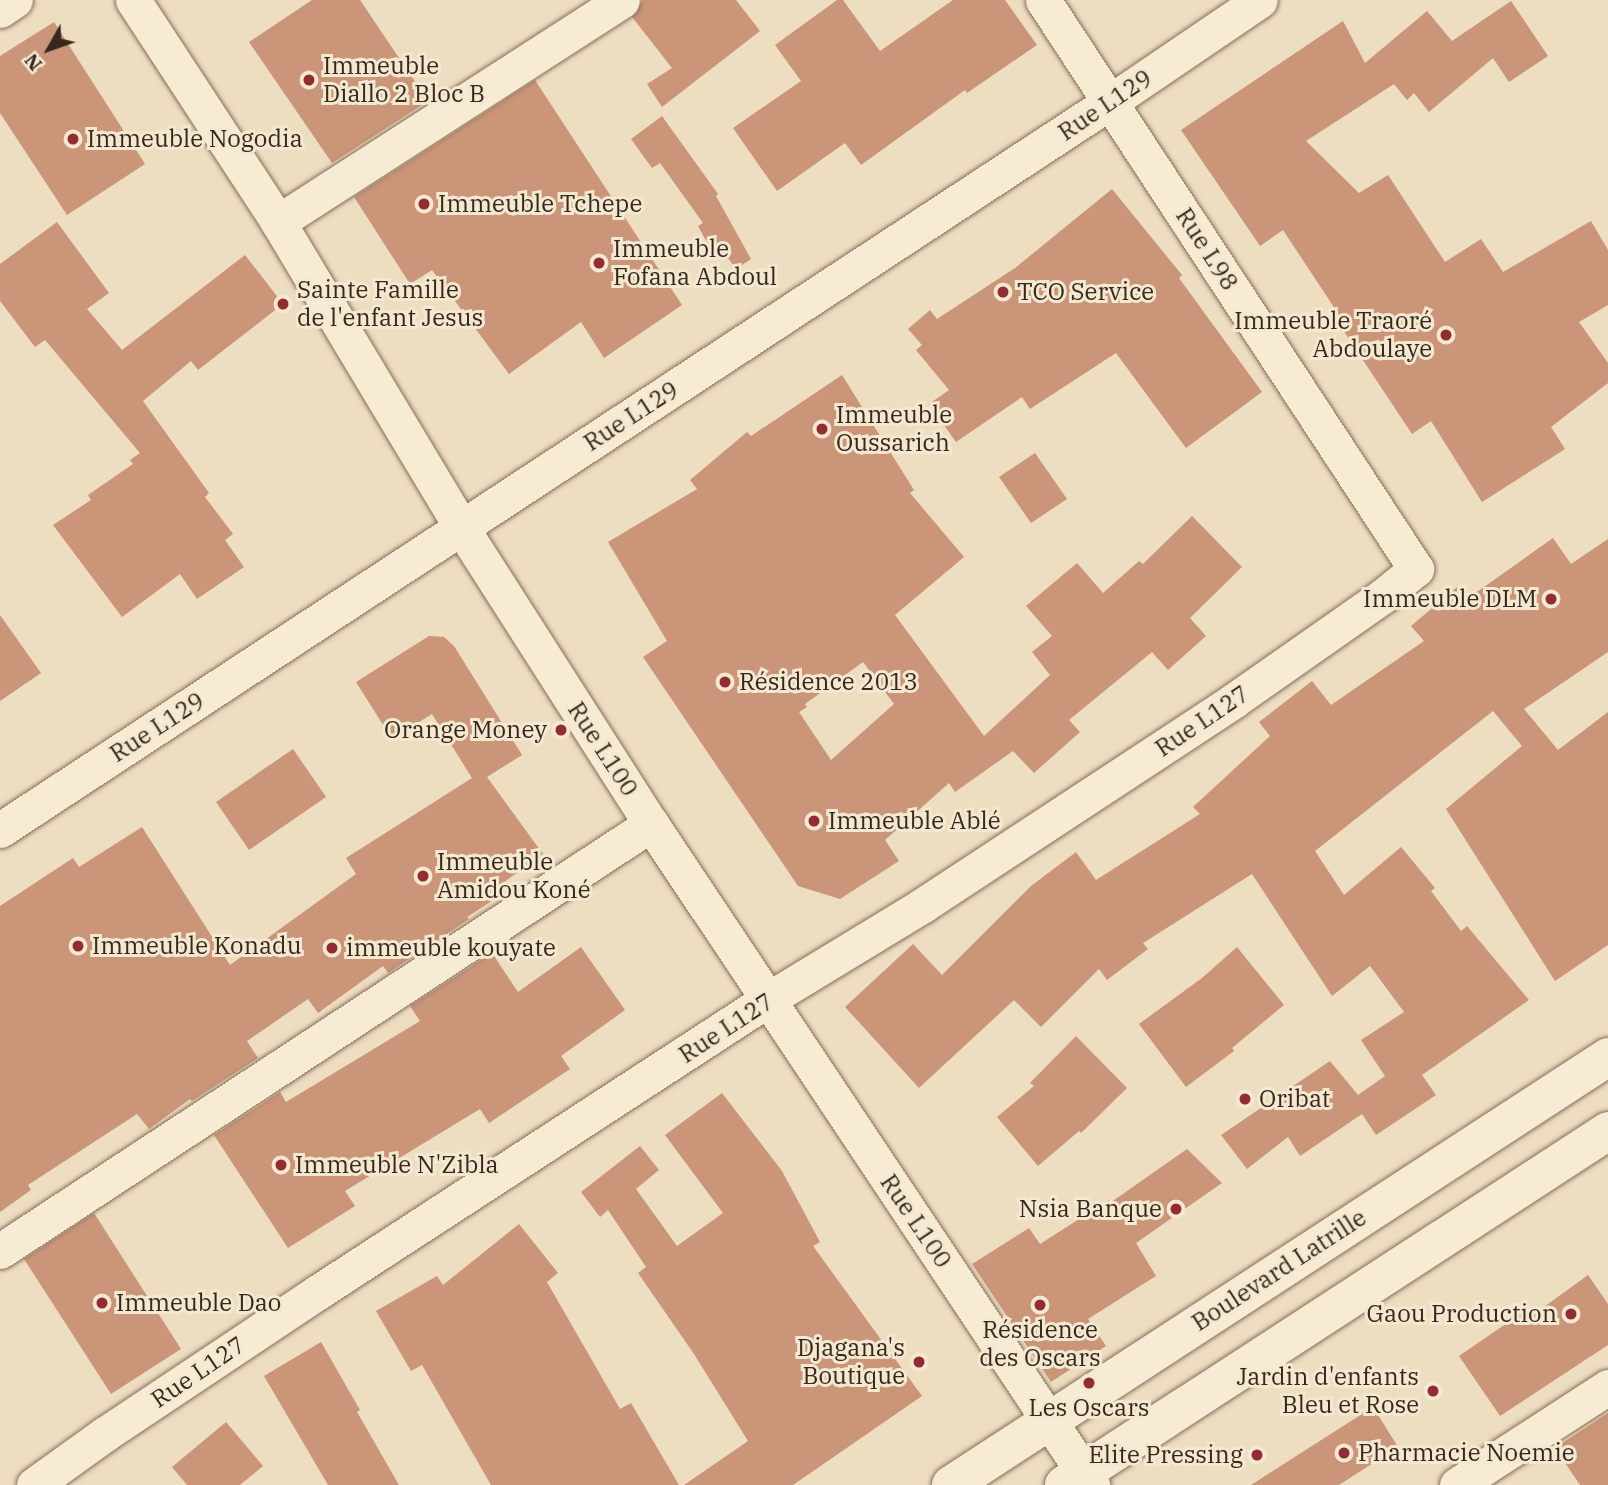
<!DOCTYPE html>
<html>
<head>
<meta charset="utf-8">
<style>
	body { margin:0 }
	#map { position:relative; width:1608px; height:1485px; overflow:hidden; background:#edddc1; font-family:"IBM Plex Serif",serif }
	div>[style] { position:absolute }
	.building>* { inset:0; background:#ca9578 }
	.roads { filter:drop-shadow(0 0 2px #866e59) drop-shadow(0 0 2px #866e59) }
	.street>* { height:35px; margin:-17.5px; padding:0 17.5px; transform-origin:17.5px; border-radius:17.5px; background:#f8ebd4 }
	.secondary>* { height:38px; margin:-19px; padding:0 19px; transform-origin:19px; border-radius:19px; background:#f8ebd4 }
	.dots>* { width:19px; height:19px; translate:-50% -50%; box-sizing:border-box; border:4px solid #f4e8d1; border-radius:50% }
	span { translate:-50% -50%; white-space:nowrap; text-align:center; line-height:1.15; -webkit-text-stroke:6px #f4e8d1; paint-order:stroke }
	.poi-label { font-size:24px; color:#36281d }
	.left { translate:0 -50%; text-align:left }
	.right { translate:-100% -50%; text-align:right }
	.street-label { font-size:24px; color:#36281d }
	.north { position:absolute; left:14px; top:14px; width:70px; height:70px; -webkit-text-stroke:5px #f4e8d1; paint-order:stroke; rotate:230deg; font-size:19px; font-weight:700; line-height:28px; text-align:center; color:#36281d }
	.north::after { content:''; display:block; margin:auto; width:24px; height:32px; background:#36281d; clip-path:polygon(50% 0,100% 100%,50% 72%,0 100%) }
</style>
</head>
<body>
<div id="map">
	<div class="building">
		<div style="clip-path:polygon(312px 0,360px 0,428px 101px,332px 163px,249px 42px)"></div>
		<div style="clip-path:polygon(643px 0,736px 0,760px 31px,662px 107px,647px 84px,672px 68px,632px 17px)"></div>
		<div style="clip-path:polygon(837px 0,843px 0,880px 51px,953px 0,1005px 0,1037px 45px,967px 93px,965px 90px,861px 165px,845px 143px,777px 191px,733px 128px,801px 81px,775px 45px)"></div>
		<div style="clip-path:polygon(1511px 1px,1548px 56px,1509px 82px,1493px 58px,1429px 112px,1414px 93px,1407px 100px,1394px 84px,1306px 141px,1359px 193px,1388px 175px,1445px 262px,1481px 239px,1503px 272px,1591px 221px,1608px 250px,1608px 305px,1579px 322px,1608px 363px,1608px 383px,1551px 427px,1565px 449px,1482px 502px,1431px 421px,1412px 434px,1341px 327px,1345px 324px,1283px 230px,1260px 246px,1181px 130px,1343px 21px,1365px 63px,1427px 11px,1452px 41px)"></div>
		<div style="clip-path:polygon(54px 22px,145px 164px,67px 215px,0 113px,0 56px)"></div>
		<div style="clip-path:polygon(535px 80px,682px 305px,604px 358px,581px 322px,509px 374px,432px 270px,410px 284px,354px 197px)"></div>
		<div style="clip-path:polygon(662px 116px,718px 194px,716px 196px,751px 259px,736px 269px,725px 254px,716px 259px,698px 226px,703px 223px,660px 163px,652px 168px,631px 139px)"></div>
		<div style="clip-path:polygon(1112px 189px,1182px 275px,1179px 278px,1262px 392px,1186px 448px,1116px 353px,1030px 409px,1022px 397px,956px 442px,929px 404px,949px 390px,916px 350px,922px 345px,908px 329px,930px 310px,937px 319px,1015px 268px)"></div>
		<div style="clip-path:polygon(57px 222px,109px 293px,87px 309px,122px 350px,245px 255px,283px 304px,198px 370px,191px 361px,143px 401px,209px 493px,205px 497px,233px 534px,225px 540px,244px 567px,197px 599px,180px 574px,122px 617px,53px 525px,91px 500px,88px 495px,133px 464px,130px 460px,140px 453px,45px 340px,35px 347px,0 301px,0 264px)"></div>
		<div style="clip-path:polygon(evenodd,842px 375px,914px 490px,910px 493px,964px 557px,895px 615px,984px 736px,1050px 675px,1032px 652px,1052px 636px,1026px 606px,1077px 563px,1103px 593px,1139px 561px,1143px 564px,1192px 516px,1242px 567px,1190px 618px,1206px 636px,1168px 670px,1152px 652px,1069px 720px,1080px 732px,1034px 773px,1013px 751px,955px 792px,949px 783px,885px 840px,899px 861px,840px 899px,798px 886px,643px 657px,667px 641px,608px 542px,697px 489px,690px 480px,747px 432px,751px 436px,842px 375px,863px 662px,894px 704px,831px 760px,799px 712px,807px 707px,805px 704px,863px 662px)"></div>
		<div style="clip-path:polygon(1035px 453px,1067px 499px,1031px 523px,999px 477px)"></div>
		<div style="clip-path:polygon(1553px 538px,1571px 564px,1608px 539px,1608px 652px,1524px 709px,1558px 750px,1608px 712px,1608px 945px,1555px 981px,1446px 809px,1522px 746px,1493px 711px,1315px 851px,1344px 895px,1401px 847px,1435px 888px,1431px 891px,1461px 931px,1467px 926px,1529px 1000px,1422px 1075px,1436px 1095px,1376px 1135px,1362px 1114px,1300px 1156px,1288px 1137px,1247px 1169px,1221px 1135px,1330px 1061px,1358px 1095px,1385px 1076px,1361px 1040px,1404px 1012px,1370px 966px,1332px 996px,1252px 874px,1143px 943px,1148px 949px,1107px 980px,1099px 969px,1041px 1027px,1014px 1000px,919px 1088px,845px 1007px,913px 944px,942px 975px,1031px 886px,1076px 852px,1096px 880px,1200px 814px,1193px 807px,1270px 736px,1259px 722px,1312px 681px,1331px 705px,1424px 641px,1411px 626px,1457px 587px,1467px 599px)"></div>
		<div style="clip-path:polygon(0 615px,41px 673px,0 701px)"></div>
		<div style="clip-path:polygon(429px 636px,444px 637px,454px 646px,522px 755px,487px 777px,543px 854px,496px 888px,501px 895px,467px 917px,469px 919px,388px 973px,383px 966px,318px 1013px,308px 999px,247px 1041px,258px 1058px,192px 1101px,190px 1099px,149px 1129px,137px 1114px,28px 1185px,31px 1190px,0 1212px,0 906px,73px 858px,79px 867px,142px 827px,230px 965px,356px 874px,346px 858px,472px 778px,432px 714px,392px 739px,356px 682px)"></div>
		<div style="clip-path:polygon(293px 749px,326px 797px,249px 850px,216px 802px)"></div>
		<div style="clip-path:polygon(581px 947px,625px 1010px,561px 1056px,570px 1069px,489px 1123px,480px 1109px,345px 1191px,355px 1206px,288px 1248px,214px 1135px,280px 1092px,286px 1102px,420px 1021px,410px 1006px,492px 953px,518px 992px)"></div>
		<div style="clip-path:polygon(1237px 947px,1284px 1005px,1232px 1048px,1234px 1051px,1186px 1087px,1139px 1024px,1202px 978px)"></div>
		<div style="clip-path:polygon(1076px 1036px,1127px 1088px,1081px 1133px,1079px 1131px,1038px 1166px,997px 1117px,1034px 1086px,1030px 1083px)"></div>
		<div style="clip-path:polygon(722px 1093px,782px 1171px,820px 1242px,813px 1246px,922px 1396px,793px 1485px,684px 1485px,748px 1441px,694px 1354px,638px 1273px,646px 1267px,608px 1210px,600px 1217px,581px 1192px,640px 1146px,659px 1170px,636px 1189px,677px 1246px,723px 1213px,665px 1135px)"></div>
		<div style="clip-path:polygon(1187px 1149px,1222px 1183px,1136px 1243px,1156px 1276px,1088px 1319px,1106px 1346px,1051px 1382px,972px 1264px,1029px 1228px,1040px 1244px,1109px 1200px,1110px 1203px)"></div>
		<div style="clip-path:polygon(94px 1213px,181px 1349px,111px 1394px,24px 1259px)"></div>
		<div style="clip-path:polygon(519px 1224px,558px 1273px,547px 1282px,620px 1409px,631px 1403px,679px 1485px,491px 1485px,422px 1365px,411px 1371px,376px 1311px,437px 1276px,443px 1285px)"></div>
		<div style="clip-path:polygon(1588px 1275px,1608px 1304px,1608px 1345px,1500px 1416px,1459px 1356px,1526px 1310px,1530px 1317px)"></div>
		<div style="clip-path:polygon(321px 1342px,360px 1410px,357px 1412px,399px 1485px,328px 1485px,264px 1376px)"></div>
		<div style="clip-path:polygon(1373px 1407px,1398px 1447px,1339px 1485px,1251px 1485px)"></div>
		<div style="clip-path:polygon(1608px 1413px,1608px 1485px,1580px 1485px,1555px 1448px)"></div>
		<div style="clip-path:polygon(226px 1422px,263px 1466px,240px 1485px,187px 1485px,172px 1467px)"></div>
	</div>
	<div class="roads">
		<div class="street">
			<div style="left:133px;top:0;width:265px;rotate:56.8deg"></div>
			<div style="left:278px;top:222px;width:356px;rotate:59deg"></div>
			<div style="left:461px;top:527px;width:353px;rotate:57.4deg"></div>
			<div style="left:651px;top:824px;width:795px;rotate:56.29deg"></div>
			<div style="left:0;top:10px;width:18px;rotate:-34deg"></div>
			<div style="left:278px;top:222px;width:409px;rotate:-32.8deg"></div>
			<div style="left:0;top:830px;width:1327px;rotate:-33.26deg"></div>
			<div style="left:1110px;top:102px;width:181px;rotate:-34.2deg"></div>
			<div style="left:0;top:1251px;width:779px;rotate:-33.26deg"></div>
			<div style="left:34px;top:1485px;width:87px;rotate:-35.7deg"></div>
			<div style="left:105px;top:1434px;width:256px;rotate:-33.7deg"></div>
			<div style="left:318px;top:1292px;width:536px;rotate:-33.04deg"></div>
			<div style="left:767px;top:1000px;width:183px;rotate:-31.3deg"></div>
			<div style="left:923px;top:905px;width:371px;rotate:-33.3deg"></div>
			<div style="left:1233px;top:701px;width:183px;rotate:-35deg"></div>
			<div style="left:1383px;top:596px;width:43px;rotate:-39.3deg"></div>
			<div style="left:1416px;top:569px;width:680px;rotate:-123.25deg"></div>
			<div style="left:1457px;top:1485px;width:180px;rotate:-33deg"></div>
		</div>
		<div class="secondary">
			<div style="left:951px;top:1485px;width:784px;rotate:-33.08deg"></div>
			<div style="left:1064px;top:1485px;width:649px;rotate:-33.05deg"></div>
		</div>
	</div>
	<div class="dots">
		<div style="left:309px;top:80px;background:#932b32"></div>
		<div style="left:73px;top:139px;background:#932b32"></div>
		<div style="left:424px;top:204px;background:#932b32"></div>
		<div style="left:599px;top:263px;background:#932b32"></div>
		<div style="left:1003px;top:292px;background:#932b32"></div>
		<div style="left:283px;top:304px;background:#932b32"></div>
		<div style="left:1446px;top:335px;background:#932b32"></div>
		<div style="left:822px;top:429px;background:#932b32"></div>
		<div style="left:1551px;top:599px;background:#932b32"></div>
		<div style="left:725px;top:682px;background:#932b32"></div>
		<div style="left:561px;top:730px;background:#932b32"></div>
		<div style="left:814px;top:821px;background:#932b32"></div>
		<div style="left:423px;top:876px;background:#932b32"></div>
		<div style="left:78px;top:946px;background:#932b32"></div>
		<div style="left:332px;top:948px;background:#932b32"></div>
		<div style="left:1245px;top:1099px;background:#932b32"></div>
		<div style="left:281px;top:1165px;background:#932b32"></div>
		<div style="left:1176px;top:1209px;background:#932b32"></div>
		<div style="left:102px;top:1303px;background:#932b32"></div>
		<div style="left:1040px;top:1305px;background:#932b32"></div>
		<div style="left:1571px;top:1314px;background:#932b32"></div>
		<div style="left:919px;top:1362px;background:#932b32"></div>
		<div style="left:1089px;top:1383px;background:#932b32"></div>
		<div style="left:1433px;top:1391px;background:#932b32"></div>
		<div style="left:1344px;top:1453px;background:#932b32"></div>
		<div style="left:1257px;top:1455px;background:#932b32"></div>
	</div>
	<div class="poi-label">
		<span class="left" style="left:323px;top:80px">Immeuble<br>Diallo 2 Bloc B</span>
		<span class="left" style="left:87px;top:139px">Immeuble Nogodia</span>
		<span class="left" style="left:438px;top:204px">Immeuble Tchepe</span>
		<span class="left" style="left:613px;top:263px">Immeuble<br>Fofana Abdoul</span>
		<span class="left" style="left:297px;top:304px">Sainte Famille<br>de l'enfant Jesus</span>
		<span class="left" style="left:1017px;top:292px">TCO Service</span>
		<span class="right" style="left:1432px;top:335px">Immeuble Traoré<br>Abdoulaye</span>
		<span class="left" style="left:836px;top:429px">Immeuble<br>Oussarich</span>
		<span class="right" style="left:1537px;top:599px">Immeuble DLM</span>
		<span class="left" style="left:739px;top:682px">Résidence 2013</span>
		<span class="right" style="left:547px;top:730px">Orange Money</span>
		<span class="left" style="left:828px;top:821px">Immeuble Ablé</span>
		<span class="left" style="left:437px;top:876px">Immeuble<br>Amidou Koné</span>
		<span class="left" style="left:92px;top:946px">Immeuble Konadu</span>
		<span class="left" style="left:346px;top:948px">immeuble kouyate</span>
		<span class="left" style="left:1259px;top:1099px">Oribat</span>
		<span class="left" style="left:295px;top:1165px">Immeuble N'Zibla</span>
		<span class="right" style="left:1162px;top:1209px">Nsia Banque</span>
		<span class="left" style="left:116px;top:1303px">Immeuble Dao</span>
		<span class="right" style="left:1557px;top:1314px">Gaou Production</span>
		<span style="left:1040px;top:1344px">Résidence<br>des Oscars</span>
		<span class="right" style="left:905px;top:1362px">Djagana's<br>Boutique</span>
		<span class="right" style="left:1419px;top:1391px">Jardin d'enfants<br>Bleu et Rose</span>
		<span style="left:1089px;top:1408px">Les Oscars</span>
		<span class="left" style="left:1358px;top:1453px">Pharmacie Noemie</span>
		<span class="right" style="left:1243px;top:1455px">Elite Pressing</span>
	</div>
	<div class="street-label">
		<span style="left:1105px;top:105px;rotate:-34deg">Rue L129</span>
		<span style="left:1207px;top:249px;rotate:57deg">Rue L98</span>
		<span style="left:631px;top:416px;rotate:-33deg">Rue L129</span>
		<span style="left:1202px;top:721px;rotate:-34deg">Rue L127</span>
		<span style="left:157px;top:727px;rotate:-33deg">Rue L129</span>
		<span style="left:603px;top:749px;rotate:57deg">Rue L100</span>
		<span style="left:726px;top:1028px;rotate:-33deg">Rue L127</span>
		<span style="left:916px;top:1221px;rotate:56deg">Rue L100</span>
		<span style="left:1279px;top:1270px;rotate:-33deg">Boulevard Latrille</span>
		<span style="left:198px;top:1372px;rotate:-34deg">Rue L127</span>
	</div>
	<div class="north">N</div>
</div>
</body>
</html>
